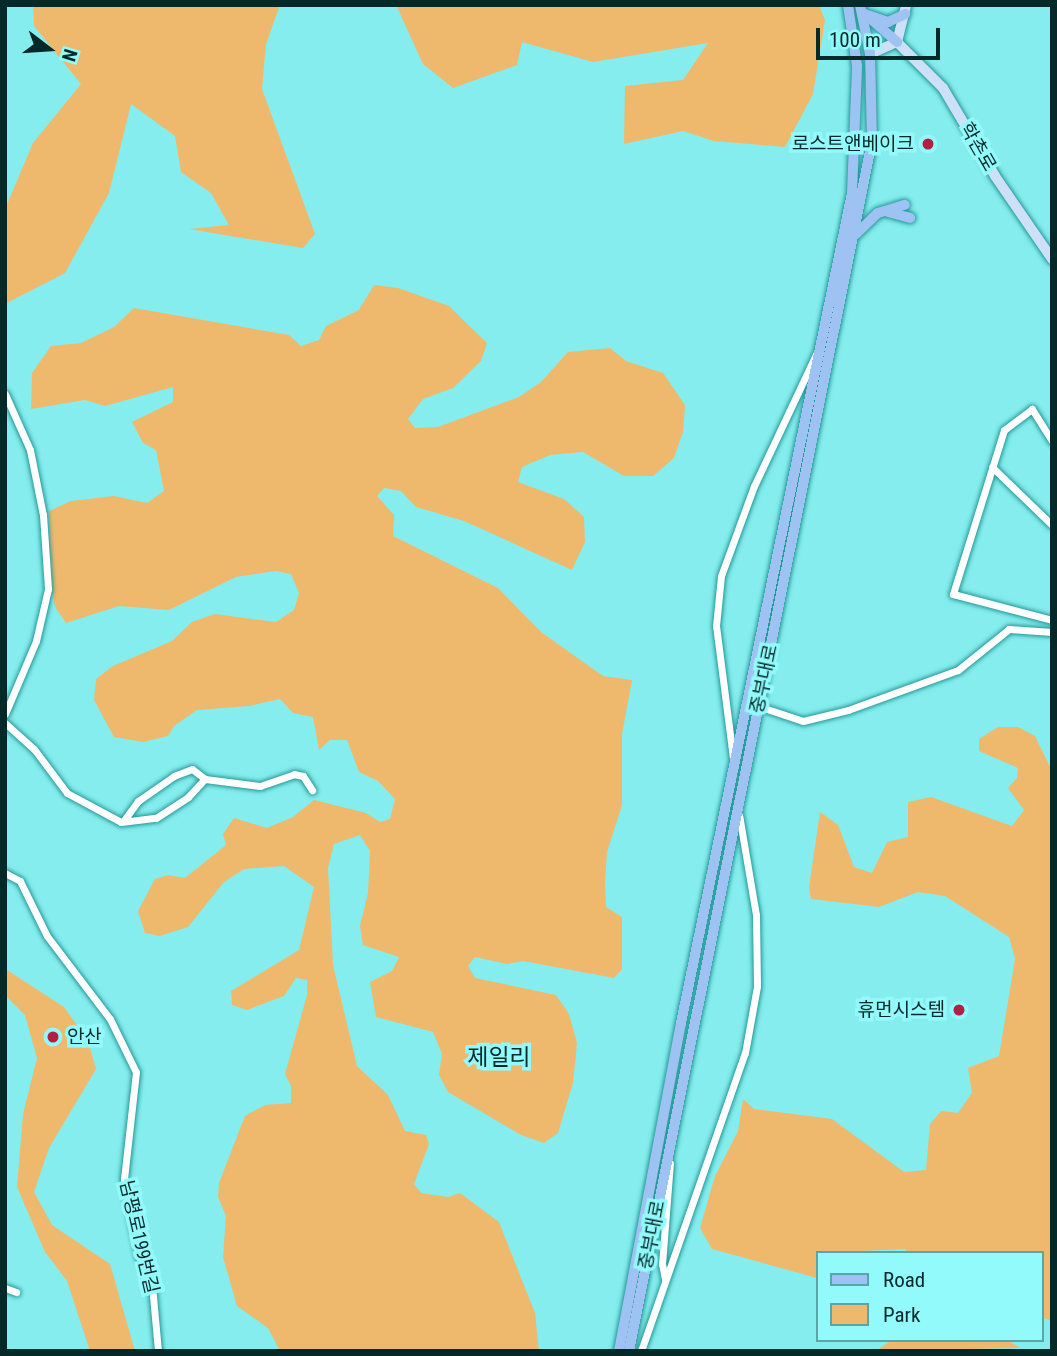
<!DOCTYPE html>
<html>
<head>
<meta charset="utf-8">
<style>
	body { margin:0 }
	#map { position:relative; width:1057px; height:1356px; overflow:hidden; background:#85eded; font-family:"Roboto Condensed","Noto Sans KR",sans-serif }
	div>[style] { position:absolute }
	.green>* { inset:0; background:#eeb96c }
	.roads { filter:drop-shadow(0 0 2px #249899) drop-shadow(0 0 2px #249899) }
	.street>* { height:7px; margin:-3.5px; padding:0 3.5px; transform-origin:3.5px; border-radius:3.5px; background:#fff }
	.secondary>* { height:10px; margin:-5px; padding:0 5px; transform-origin:5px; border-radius:5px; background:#cee0f8 }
	.primary>* { height:10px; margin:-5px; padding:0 5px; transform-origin:5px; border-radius:5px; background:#9ec2f1 }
	.dots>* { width:19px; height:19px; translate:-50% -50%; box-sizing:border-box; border:4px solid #92fafa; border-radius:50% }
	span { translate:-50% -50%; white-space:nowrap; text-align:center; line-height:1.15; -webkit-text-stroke:7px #92fafa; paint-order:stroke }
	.poi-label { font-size:19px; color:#052829 }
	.right { translate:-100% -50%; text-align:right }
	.left { translate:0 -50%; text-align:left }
	.street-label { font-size:19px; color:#052829 }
	.quarter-label { font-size:23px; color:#052829 }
	.frame { position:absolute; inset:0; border:7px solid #052829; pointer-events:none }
	.legend { position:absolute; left:816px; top:1251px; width:228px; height:91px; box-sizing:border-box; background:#92fafa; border:2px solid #5aa6a6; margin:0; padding:9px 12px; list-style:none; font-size:21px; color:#052829 }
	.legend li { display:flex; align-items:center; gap:14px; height:35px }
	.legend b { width:35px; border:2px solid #5aa6a6 }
	.north { position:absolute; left:14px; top:14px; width:70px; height:70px; -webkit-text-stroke:5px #92fafa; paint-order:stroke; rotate:107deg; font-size:19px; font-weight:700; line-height:28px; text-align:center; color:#052829 }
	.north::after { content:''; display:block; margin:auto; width:24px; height:32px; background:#052829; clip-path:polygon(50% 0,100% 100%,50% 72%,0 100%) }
	.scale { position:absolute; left:816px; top:28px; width:124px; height:32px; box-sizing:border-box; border:4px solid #052829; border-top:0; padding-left:9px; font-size:21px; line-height:24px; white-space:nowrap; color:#052829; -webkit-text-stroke:5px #92fafa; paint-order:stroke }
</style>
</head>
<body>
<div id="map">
	<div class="green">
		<div style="clip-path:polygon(33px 5px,280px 5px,266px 44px,262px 89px,315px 234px,303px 248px,189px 229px,229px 225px,211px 193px,181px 172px,175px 136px,131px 104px,109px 193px,65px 273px,5px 304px,5px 209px,33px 143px,81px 84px,34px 26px)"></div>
		<div style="clip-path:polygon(396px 5px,819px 5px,825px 20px,813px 94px,785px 147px,714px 141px,683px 131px,624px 144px,625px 86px,683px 80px,708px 43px,593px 62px,522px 42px,517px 65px,453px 88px,423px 64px)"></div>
		<div style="clip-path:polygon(374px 285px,398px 288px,449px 306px,487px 343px,481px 361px,453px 388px,423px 399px,408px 419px,415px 428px,438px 427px,519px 397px,541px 382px,568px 352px,610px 348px,626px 361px,663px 373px,685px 405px,683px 432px,674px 458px,653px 476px,624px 476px,583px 452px,550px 455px,522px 467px,518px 482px,564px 499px,584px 517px,585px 542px,572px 570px,464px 521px,416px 507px,401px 491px,384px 488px,377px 496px,394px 515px,393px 536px,498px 588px,541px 632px,603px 676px,632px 680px,622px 734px,622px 805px,607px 852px,605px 881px,606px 907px,622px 917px,622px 969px,614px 978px,523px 961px,507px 964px,475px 957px,468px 966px,475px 978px,556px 995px,569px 1014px,577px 1043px,573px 1083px,558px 1133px,544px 1143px,521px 1135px,448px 1092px,439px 1075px,442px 1054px,433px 1032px,376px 1017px,370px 982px,392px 971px,399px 957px,363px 945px,360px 926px,368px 893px,370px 851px,360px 835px,334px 844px,328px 868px,333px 965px,357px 1066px,388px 1095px,405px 1131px,426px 1135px,429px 1144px,414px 1184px,421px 1193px,448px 1197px,460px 1193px,499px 1222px,535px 1313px,539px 1351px,280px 1351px,268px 1328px,237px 1306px,223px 1257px,226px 1216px,218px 1197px,219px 1183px,245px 1116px,265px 1105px,291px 1103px,291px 1086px,285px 1074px,307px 995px,307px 980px,296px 978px,284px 996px,247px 1010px,232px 1005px,231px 991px,299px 950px,314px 887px,284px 866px,244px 869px,224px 882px,188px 927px,160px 936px,145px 933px,138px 911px,155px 879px,168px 875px,185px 878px,226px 845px,223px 834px,234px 818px,267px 828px,293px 817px,314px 800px,366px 813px,380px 822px,390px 819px,395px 799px,378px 781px,359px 772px,347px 740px,330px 740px,319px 750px,313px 717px,293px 713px,280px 699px,249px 706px,197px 710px,174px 726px,168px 736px,143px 742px,114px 737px,94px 700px,96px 679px,113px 666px,172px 641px,192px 622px,215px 614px,276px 622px,294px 610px,299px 593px,291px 574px,276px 571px,236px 577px,169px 610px,119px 606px,66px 623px,55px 607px,51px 585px,49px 511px,71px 501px,114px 496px,147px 503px,164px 491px,156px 450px,143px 443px,132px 422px,173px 402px,173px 387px,105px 406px,85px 400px,31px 409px,32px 373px,51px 346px,81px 343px,114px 327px,134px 308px,289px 335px,301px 346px,319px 340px,326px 326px,359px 310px)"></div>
		<div style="clip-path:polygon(998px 727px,1018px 727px,1035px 736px,1052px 771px,1052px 1321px,1041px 1317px,1041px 1253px,907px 1253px,905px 1249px,817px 1253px,817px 1278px,712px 1249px,700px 1228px,715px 1176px,738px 1131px,743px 1099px,754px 1109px,832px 1119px,904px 1172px,926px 1170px,930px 1124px,941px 1111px,958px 1113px,972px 1093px,968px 1068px,999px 1056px,1015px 959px,1009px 937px,945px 896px,918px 892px,879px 907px,811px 899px,809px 887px,820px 812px,838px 825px,854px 867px,872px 873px,887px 842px,908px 837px,908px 802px,931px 797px,1012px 826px,1024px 810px,1008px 788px,1017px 778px,1018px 768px,979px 751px,979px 739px)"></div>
		<div style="clip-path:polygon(5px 959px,7px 970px,64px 1007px,88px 1041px,96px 1069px,49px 1148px,34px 1192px,52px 1225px,110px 1264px,135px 1351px,90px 1351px,67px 1281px,45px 1252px,17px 1187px,23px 1114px,37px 1058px,25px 1015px,5px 995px)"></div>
		<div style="clip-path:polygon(892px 1340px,1007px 1340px,1021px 1348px,876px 1351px)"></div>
	</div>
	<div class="roads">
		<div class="street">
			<div style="left:5px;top:394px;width:61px;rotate:65.9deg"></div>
			<div style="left:30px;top:450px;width:66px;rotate:78.7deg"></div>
			<div style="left:43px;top:515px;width:74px;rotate:86.1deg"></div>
			<div style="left:48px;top:589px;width:53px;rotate:103deg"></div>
			<div style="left:36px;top:641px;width:79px;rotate:113deg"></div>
			<div style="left:1052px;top:441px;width:38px;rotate:-122deg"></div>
			<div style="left:1032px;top:409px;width:35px;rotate:143deg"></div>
			<div style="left:1004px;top:430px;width:172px;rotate:107.3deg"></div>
			<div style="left:953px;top:594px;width:102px;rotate:14.7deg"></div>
			<div style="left:992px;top:467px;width:83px;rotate:44deg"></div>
			<div style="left:758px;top:706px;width:47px;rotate:18.4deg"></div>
			<div style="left:803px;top:721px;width:46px;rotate:-13.7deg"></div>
			<div style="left:848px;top:710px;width:117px;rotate:-20deg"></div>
			<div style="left:958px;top:670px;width:65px;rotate:-38.8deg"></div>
			<div style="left:1009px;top:629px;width:43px;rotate:4deg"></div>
			<div style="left:5px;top:723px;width:39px;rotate:42deg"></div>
			<div style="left:34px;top:749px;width:55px;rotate:53.1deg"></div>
			<div style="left:67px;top:793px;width:61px;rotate:28.2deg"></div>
			<div style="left:121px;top:822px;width:35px;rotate:-7deg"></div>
			<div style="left:156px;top:818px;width:38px;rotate:-33deg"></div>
			<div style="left:188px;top:797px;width:25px;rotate:-47deg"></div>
			<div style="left:205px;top:779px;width:16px;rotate:-142deg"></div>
			<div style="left:192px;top:769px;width:19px;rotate:159deg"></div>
			<div style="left:174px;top:776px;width:44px;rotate:145.2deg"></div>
			<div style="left:138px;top:801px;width:24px;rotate:126deg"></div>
			<div style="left:733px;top:758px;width:133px;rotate:-97.3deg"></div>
			<div style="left:716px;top:626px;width:50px;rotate:-84.3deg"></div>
			<div style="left:721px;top:576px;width:96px;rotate:-69.9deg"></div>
			<div style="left:754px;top:486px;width:146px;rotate:-64.8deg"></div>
			<div style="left:205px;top:779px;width:55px;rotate:7.3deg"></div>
			<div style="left:260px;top:786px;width:36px;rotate:-19deg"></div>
			<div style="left:294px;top:774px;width:9px;rotate:13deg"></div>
			<div style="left:303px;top:776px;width:17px;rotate:57deg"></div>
			<div style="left:5px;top:873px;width:17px;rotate:28deg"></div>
			<div style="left:20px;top:881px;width:61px;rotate:63.9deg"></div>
			<div style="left:47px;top:936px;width:104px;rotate:52.8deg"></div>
			<div style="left:110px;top:1019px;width:59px;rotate:63.9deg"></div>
			<div style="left:136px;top:1072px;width:108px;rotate:96.4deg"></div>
			<div style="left:124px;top:1179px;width:78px;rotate:79deg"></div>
			<div style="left:139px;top:1256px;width:32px;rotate:66deg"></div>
			<div style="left:152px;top:1285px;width:66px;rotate:84.8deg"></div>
			<div style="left:665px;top:1279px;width:15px;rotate:-101deg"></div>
			<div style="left:662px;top:1264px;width:101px;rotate:-85.5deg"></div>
			<div style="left:5px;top:1288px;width:12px;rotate:20deg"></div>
			<div style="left:641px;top:1351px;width:316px;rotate:-70.8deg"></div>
			<div style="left:745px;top:1053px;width:68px;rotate:-79.8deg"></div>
			<div style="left:757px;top:986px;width:71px;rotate:-90.8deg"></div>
			<div style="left:756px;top:915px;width:101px;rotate:-99.6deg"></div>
		</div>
		<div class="secondary">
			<div style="left:897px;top:42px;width:65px;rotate:45deg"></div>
			<div style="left:943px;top:88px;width:102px;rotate:59.4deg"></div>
			<div style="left:995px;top:176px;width:101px;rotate:55.5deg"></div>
			<div style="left:897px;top:42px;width:38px;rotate:-76deg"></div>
			<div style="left:870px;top:54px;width:30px;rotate:-24deg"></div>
		</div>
		<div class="primary">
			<div style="left:862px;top:13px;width:28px;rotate:19deg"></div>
			<div style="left:888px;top:22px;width:19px;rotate:-25deg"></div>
			<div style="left:873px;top:21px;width:32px;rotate:41deg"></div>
			<div style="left:888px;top:212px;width:23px;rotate:15deg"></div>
			<div style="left:856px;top:234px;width:30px;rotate:-44deg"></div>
			<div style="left:878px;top:213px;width:28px;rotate:-17deg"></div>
			<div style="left:619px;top:1351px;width:334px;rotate:-79.3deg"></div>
			<div style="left:681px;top:1023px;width:847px;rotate:-78.36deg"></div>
			<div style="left:852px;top:193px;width:127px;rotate:-87.7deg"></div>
			<div style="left:857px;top:66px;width:62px;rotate:-98.4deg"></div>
			<div style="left:629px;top:1351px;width:1234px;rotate:-78.64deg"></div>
			<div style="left:872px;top:141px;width:87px;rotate:-91.3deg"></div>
			<div style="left:870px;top:54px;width:50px;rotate:-101.5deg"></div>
		</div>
	</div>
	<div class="dots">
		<div style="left:928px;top:144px;background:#b21f3f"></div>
		<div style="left:959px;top:1010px;background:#b21f3f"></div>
		<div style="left:53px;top:1037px;background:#b21f3f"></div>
	</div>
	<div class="poi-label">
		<span class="right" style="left:914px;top:144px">로스트앤베이크</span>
		<span class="right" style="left:945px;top:1010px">휴먼시스템</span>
		<span class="left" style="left:67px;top:1037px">안산</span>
	</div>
	<div class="street-label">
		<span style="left:978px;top:147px;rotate:60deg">학촌로</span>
		<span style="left:764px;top:679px;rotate:-78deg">중부대로</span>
		<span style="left:652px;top:1235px;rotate:-79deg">중부대로</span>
		<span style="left:139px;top:1237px;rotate:77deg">남평로199번길</span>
	</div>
	<div class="quarter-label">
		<span style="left:499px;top:1058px">제일리</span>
	</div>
	<div class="frame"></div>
	<ul class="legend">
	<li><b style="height:9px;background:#9ec2f1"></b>Road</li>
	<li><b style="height:19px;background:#eeb96c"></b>Park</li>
	</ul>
	<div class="north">N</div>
	<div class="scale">100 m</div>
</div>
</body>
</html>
